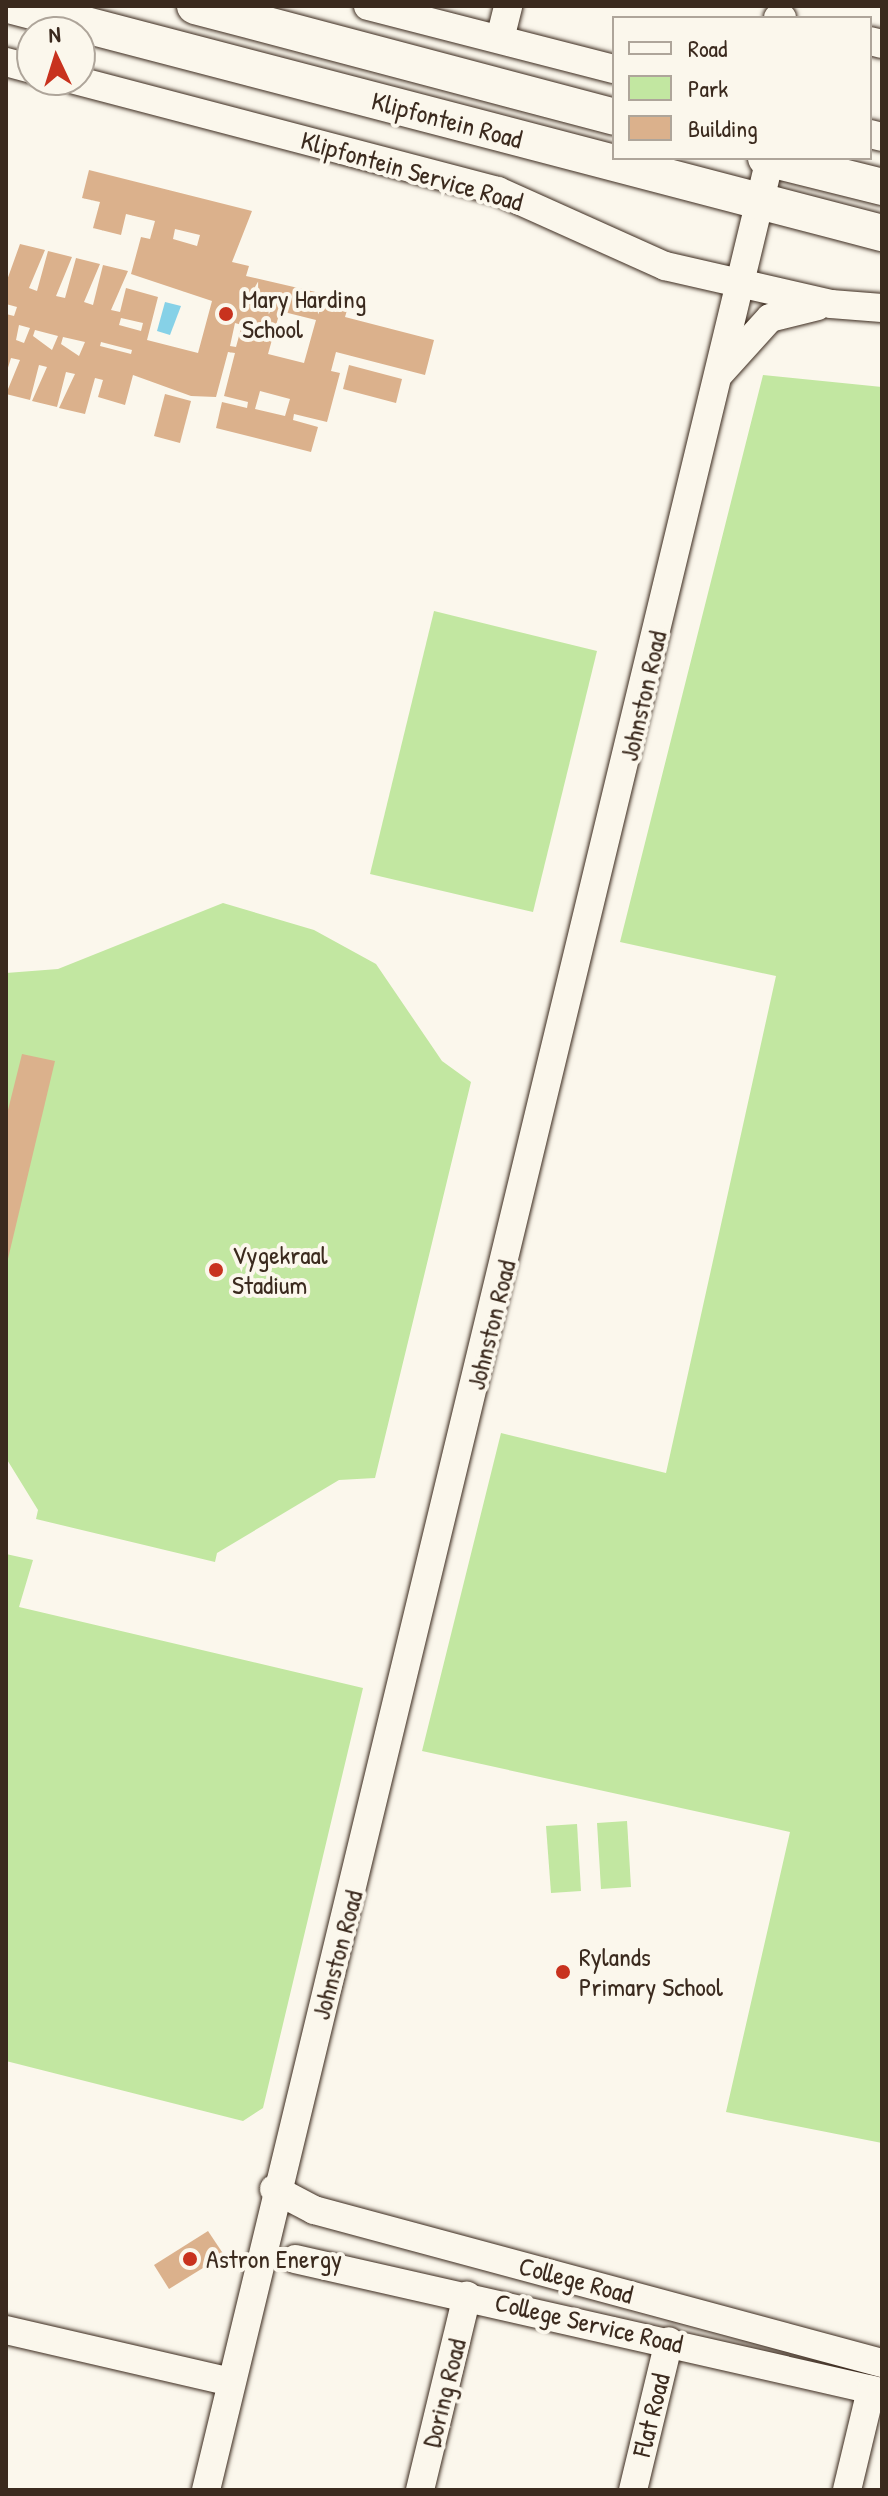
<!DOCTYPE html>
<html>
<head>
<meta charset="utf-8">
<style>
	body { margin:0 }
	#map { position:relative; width:888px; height:2496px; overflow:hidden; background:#fbf7ec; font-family:"Patrick Hand",sans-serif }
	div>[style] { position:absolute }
	.green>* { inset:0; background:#c2e7a1 }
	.water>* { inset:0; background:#86d1e7 }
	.building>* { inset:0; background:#dbb18c }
	.roads { filter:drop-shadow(0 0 2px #3b2a1e) drop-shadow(0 0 2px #3b2a1e) }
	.minor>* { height:28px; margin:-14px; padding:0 14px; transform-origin:14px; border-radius:14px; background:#fbf7ec }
	.major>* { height:36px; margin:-18px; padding:0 18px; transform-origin:18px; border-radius:18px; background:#fbf7ec }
	.dots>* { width:22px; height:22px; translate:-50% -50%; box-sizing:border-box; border:4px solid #fbf7ec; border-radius:50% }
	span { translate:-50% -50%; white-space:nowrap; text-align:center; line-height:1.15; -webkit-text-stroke:8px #fbf7ec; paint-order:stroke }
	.street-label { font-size:26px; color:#3b2a1e }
	.poi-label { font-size:26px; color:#3b2a1e }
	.left { translate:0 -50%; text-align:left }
	.frame { position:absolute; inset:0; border:8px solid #3b2a1e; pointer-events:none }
	.legend { position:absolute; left:612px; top:16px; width:260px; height:144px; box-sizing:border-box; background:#fbf7ec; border:2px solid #aea59a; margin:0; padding:10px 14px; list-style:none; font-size:24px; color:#3b2a1e }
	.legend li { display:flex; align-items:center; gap:16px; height:40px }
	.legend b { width:40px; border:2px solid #aea59a }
	.north { position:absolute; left:16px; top:16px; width:80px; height:80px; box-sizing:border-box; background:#fbf7ec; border:2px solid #aea59a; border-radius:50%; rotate:356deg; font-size:22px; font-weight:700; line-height:32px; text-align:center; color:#3b2a1e }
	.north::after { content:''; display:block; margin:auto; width:28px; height:36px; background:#c8321e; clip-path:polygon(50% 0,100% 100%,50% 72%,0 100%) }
</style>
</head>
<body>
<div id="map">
	<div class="green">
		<div style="clip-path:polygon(763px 375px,882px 387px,882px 2143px,726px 2112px,790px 1832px,422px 1751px,501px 1433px,666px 1473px,776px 976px,620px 942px)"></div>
		<div style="clip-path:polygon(434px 611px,597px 651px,533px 912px,370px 874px)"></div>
		<div style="clip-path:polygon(223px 903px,314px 930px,376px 964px,442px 1061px,471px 1082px,375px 1478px,339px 1480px,217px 1553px,215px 1562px,36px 1519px,38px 1510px,6px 1458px,6px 973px,58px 969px)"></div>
		<div style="clip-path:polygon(6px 1554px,33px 1560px,19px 1607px,363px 1688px,263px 2108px,243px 2121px,6px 2061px)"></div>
		<div style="clip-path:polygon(627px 1821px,631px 1887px,601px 1889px,597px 1823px)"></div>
		<div style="clip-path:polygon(577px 1824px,581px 1891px,551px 1893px,546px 1826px)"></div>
	</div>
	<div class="water">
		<div style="clip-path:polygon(165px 302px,181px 306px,170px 335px,157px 331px)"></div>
	</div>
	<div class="building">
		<div style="clip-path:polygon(evenodd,89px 170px,252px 211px,232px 262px,249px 266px,246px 276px,350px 300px,345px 317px,434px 340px,425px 375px,336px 352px,331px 371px,340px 373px,327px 422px,294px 414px,293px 420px,318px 427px,311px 452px,216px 428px,222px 402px,247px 408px,248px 402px,224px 396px,235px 353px,228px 352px,216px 397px,191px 396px,133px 375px,125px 405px,98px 397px,103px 380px,95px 378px,85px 414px,59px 408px,75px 374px,66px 372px,57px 407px,32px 401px,47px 367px,39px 365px,30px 400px,6px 394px,20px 360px,11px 358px,6px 374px,6px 314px,14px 316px,17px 307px,6px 304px,6px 283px,20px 244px,45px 250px,29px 288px,37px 291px,48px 251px,72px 257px,56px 296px,65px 298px,76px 258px,100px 264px,84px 302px,93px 305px,103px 265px,128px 271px,111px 310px,120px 312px,126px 288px,158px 297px,147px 340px,198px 353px,212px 301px,131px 274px,141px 237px,150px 239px,155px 221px,126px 214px,121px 235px,93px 228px,100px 202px,82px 198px,89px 170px,175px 229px,200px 235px,197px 246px,173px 239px,175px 229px,89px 170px,280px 311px,316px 320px,304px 363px,268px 354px,280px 311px,89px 170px,121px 318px,143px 323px,141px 331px,119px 325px,121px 318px,89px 170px,235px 323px,242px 325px,236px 347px,230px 346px,235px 323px,89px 170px,19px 325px,30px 328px,24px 343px,16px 340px,19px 325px,89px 170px,35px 330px,58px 336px,52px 350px,33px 336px,35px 330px,89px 170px,63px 337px,85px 342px,79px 356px,61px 344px,63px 337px,89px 170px,101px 342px,132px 350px,131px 354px,100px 346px,101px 342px,89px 170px,260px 391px,290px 399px,285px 416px,255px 409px,260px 391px)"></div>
		<div style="clip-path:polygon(349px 365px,402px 379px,396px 403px,343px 389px)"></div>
		<div style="clip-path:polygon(165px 394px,191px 401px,180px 443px,154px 436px)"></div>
		<div style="clip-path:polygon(22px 1054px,55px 1061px,7px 1263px,6px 1118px)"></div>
		<div style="clip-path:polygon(208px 2231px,224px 2255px,169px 2289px,154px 2265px)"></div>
	</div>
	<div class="roads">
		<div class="minor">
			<div style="left:368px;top:6px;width:254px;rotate:14.4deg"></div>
			<div style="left:778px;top:18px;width:4px"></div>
			<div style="left:500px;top:39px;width:34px;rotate:-76deg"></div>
			<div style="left:870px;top:41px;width:12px;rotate:14deg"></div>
			<div style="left:6px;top:62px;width:27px;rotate:15deg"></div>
			<div style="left:75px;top:80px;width:437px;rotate:14.7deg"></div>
			<div style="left:498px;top:191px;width:183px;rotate:24.2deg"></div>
			<div style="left:665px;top:266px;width:170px;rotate:12.9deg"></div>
			<div style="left:831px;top:304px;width:51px;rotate:4.5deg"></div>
			<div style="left:870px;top:134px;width:12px;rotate:14deg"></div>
			<div style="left:721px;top:372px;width:73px;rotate:-47.8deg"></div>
			<div style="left:770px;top:318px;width:49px;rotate:-14deg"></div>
			<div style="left:274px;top:2189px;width:45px;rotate:27.7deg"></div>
			<div style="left:314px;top:2210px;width:588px;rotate:15.08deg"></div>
			<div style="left:295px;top:2259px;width:602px;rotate:12.77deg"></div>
			<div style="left:6px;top:2330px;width:231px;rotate:13deg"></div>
			<div style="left:206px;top:2490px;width:2398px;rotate:-76.4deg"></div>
			<div style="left:420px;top:2490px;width:200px;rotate:-76.4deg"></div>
			<div style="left:633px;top:2490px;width:153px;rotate:-76.4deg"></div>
			<div style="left:847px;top:2490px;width:103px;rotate:-76.5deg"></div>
		</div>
		<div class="major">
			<div style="left:13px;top:6px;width:898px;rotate:14.64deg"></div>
			<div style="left:195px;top:6px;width:433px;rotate:14.8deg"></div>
			<div style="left:766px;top:158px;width:120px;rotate:14deg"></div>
		</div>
	</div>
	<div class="dots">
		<div style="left:226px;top:314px;background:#c8321e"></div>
		<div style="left:216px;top:1270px;background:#c8321e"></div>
		<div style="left:563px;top:1972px;background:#c8321e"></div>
		<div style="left:190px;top:2259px;background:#c8321e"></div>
	</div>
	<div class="street-label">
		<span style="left:447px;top:120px;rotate:15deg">Klipfontein Road</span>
		<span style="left:412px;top:171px;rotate:16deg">Klipfontein Service Road</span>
		<span style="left:643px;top:696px;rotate:-77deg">Johnston Road</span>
		<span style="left:491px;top:1325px;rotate:-76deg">Johnston Road</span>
		<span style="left:337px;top:1955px;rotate:-75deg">Johnston Road</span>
		<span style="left:576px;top:2280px;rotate:15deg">College Road</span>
		<span style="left:589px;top:2323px;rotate:13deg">College Service Road</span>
		<span style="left:444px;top:2393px;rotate:-76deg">Doring Road</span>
		<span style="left:651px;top:2415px;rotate:-76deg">Flat Road</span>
	</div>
	<div class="poi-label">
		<span class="left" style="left:242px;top:314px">Mary Harding<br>School</span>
		<span class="left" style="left:232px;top:1270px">Vygekraal<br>Stadium</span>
		<span class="left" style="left:579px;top:1972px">Rylands<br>Primary School</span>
		<span class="left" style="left:206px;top:2259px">Astron Energy</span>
	</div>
	<div class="frame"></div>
	<ul class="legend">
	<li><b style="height:10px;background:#fbf7ec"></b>Road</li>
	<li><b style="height:22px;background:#c2e7a1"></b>Park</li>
	<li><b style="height:22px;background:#dbb18c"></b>Building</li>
	</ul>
	<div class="north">N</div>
</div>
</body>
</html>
